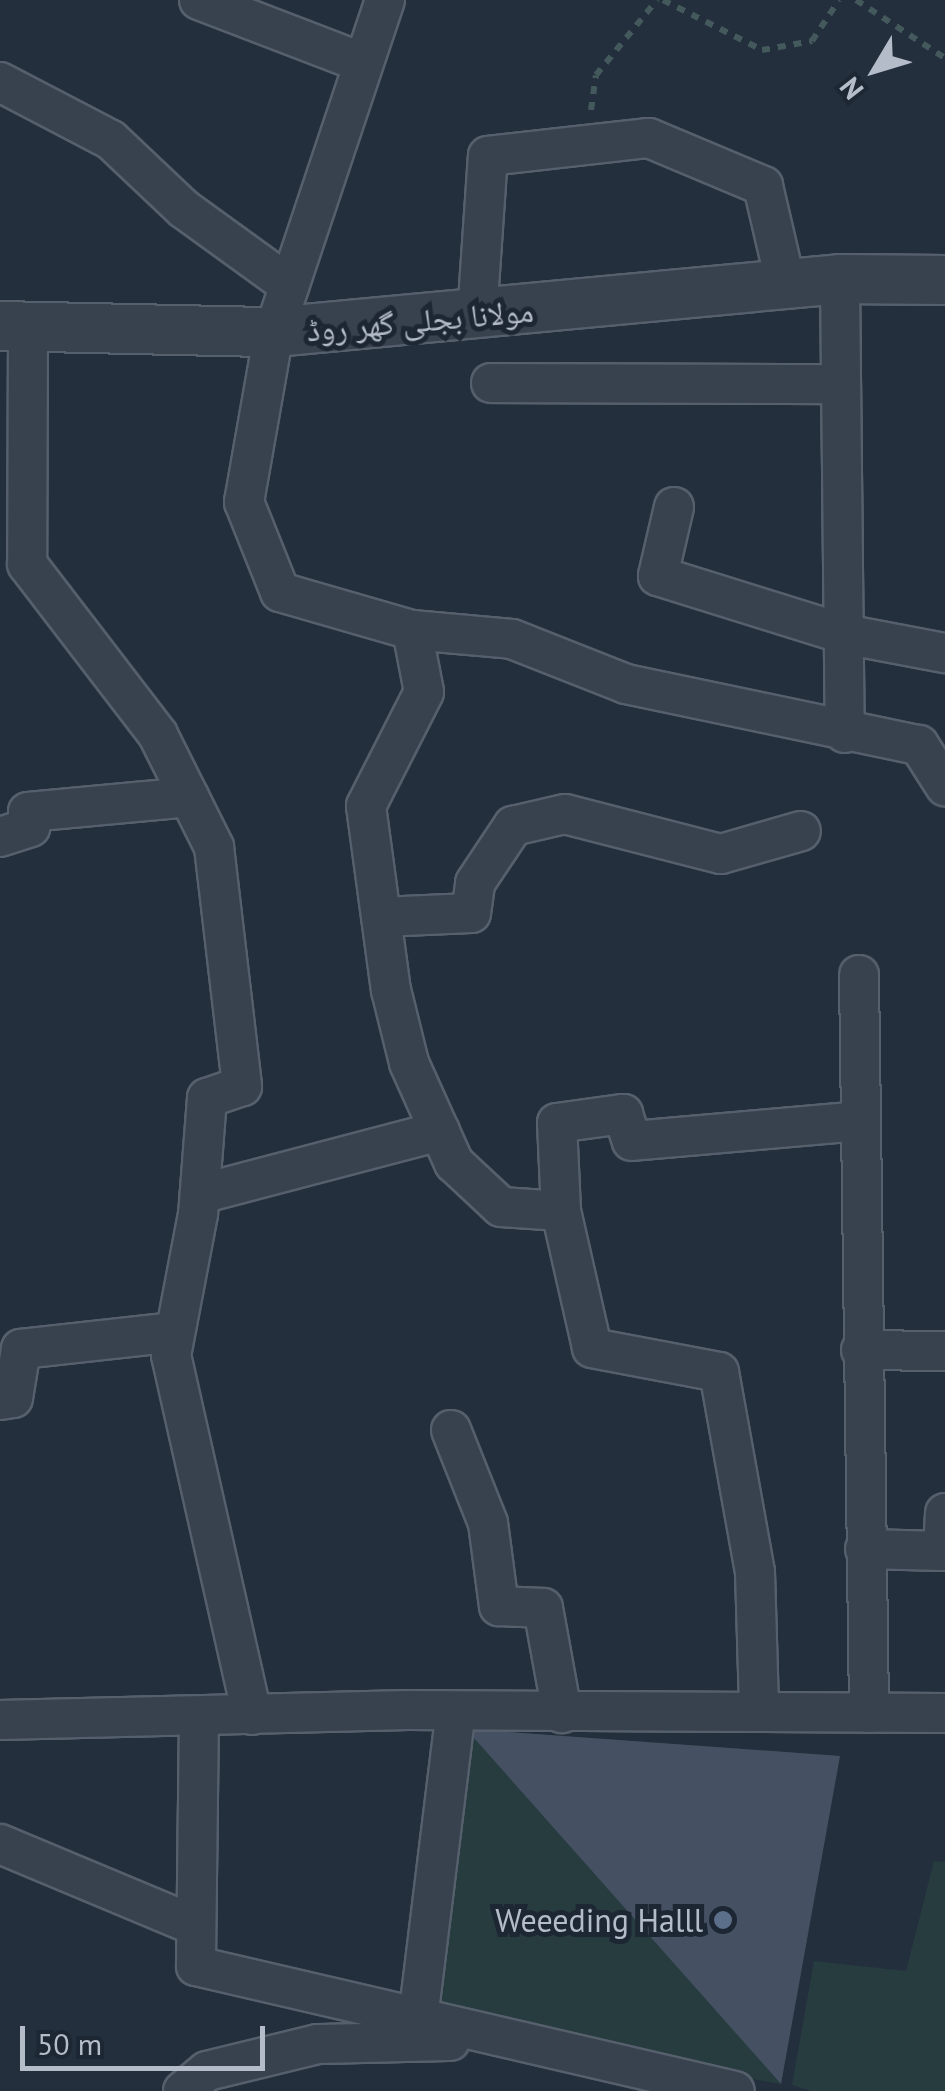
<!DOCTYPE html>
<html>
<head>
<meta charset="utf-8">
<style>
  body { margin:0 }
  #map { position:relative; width:945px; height:2091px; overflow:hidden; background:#242f3e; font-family:"PT Sans","Noto Naskh Arabic",sans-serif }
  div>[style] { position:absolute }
  .green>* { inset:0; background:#263c3f }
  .building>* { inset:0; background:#455162 }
  .path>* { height:6px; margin-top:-3px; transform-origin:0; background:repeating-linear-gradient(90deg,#44595c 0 8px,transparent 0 16px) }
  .roads { filter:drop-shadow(2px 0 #565f6c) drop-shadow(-2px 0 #565f6c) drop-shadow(0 2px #565f6c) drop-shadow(0 -2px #565f6c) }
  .minor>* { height:38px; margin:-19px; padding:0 19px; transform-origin:19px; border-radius:19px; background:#38414e }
  .tertiary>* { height:48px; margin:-24px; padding:0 24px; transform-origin:24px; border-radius:24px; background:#38414e }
  .dots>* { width:28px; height:28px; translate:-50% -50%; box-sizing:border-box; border:5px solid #1d2633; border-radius:50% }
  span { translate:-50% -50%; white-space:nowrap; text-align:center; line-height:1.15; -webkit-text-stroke:10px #1d2633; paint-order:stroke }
  .street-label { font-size:32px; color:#b4bcc9 }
  .poi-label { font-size:32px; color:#b4bcc9 }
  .right { translate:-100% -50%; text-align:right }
  .north { position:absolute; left:825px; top:20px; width:100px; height:100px; -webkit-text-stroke:8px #1d2633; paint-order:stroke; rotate:232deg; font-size:28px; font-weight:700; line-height:40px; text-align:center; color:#b4bcc9 }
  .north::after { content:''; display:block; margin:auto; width:35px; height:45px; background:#b4bcc9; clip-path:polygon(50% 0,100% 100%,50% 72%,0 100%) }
  .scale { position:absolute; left:20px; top:2026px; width:245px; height:45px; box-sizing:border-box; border:5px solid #b4bcc9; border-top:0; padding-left:12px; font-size:30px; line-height:35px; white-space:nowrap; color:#b4bcc9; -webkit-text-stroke:8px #1d2633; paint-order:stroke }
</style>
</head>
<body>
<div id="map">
  <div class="green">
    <div style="clip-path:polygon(466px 1729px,840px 1756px,781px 2084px,639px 2059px,435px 2007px)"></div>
    <div style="clip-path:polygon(934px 1861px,945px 1862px,945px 2091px,811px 2091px,792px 2085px,814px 1961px,906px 1971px)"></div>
  </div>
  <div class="building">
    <div style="clip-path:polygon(466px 1729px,840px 1756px,781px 2084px)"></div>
  </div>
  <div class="path">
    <div style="left:663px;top:0;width:111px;rotate:26.8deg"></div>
    <div style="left:762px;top:50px;width:51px;rotate:-10.2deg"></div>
    <div style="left:812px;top:41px;width:49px;rotate:-56.6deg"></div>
    <div style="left:856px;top:0;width:106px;rotate:33.1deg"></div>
    <div style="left:591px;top:110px;width:35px;rotate:-82deg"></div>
    <div style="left:596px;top:75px;width:97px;rotate:-50.9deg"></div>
  </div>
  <div class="roads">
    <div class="minor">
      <div style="left:199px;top:0;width:176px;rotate:21deg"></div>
      <div style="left:385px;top:0;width:350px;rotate:108.5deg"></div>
      <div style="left:274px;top:332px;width:173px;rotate:100deg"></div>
      <div style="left:244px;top:502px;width:97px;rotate:68.2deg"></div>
      <div style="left:280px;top:592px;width:137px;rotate:16.1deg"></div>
      <div style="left:412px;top:630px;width:63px;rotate:79deg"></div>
      <div style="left:424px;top:692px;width:128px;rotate:117deg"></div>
      <div style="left:366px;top:806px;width:186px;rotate:82.3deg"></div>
      <div style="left:391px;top:990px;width:75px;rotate:76.1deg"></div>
      <div style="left:409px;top:1063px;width:110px;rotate:65.8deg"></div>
      <div style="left:454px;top:1163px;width:64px;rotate:43.1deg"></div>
      <div style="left:501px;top:1207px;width:60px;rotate:3.8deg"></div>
      <div style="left:561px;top:1211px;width:140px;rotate:77.2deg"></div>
      <div style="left:592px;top:1348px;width:129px;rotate:10.7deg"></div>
      <div style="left:719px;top:1372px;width:203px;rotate:79.8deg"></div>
      <div style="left:755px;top:1572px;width:137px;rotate:88.3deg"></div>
      <div style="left:0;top:82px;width:125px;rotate:27.6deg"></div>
      <div style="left:111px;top:140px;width:100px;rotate:43.4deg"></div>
      <div style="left:184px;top:209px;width:130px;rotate:35.9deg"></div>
      <div style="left:840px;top:279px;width:454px;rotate:89.4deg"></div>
      <div style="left:477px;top:316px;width:160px;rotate:-86.1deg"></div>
      <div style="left:488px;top:156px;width:162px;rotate:-6.4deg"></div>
      <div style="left:649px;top:138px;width:124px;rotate:22.8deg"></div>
      <div style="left:763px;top:186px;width:102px;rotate:76.9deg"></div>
      <div style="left:28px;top:330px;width:234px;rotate:90.2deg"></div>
      <div style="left:27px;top:564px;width:215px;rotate:52.5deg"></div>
      <div style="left:158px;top:735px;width:125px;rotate:63.4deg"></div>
      <div style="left:214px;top:847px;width:241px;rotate:83.3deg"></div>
      <div style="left:242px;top:1086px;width:37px;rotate:161deg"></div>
      <div style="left:207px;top:1098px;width:116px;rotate:94.4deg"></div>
      <div style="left:198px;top:1214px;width:144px;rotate:100.8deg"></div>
      <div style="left:171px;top:1355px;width:369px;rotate:77.3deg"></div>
      <div style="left:491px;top:383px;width:350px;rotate:0.2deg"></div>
      <div style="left:674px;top:507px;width:71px;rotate:103.1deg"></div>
      <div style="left:658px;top:576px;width:195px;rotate:17.3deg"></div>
      <div style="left:844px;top:634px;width:103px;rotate:10.7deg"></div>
      <div style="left:412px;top:630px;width:100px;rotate:5.1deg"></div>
      <div style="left:512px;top:639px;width:123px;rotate:21.5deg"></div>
      <div style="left:626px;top:684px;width:299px;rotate:11.8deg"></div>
      <div style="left:919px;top:745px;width:49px;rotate:57.6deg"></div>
      <div style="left:0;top:837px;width:32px;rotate:-18deg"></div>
      <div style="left:30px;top:827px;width:15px;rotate:-98deg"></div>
      <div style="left:28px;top:812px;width:162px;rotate:-5.3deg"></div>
      <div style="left:381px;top:917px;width:90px;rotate:-2.5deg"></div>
      <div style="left:471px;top:913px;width:30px;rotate:-82deg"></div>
      <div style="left:475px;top:883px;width:69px;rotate:-56.3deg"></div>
      <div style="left:513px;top:826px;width:53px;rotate:-13deg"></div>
      <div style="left:565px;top:814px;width:161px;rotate:14.4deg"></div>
      <div style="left:721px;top:854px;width:83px;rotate:-16deg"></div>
      <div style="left:859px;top:975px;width:738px;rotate:89.22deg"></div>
      <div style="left:200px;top:1194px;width:248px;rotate:-14.7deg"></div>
      <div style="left:561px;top:1211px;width:88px;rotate:-92.6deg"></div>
      <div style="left:557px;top:1123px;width:67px;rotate:-7.8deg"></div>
      <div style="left:623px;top:1114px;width:28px;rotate:72deg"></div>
      <div style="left:632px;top:1141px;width:229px;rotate:-5deg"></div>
      <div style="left:861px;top:1350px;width:84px;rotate:0.7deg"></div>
      <div style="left:0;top:1400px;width:13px;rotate:-9deg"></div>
      <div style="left:13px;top:1398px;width:50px;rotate:-80.7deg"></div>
      <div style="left:21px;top:1349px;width:155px;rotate:-6.3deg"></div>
      <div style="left:451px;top:1430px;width:100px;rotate:68.3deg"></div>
      <div style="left:488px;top:1523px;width:84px;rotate:82.5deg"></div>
      <div style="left:499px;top:1606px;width:44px;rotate:2.6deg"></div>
      <div style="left:543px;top:1608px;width:107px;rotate:79.7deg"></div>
      <div style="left:865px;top:1549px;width:78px;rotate:1.5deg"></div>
      <div style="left:943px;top:1551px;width:38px;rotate:-87deg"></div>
      <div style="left:199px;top:1716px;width:250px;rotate:90.7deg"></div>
      <div style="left:196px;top:1966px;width:553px;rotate:13.06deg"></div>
      <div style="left:0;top:1720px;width:408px;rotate:-1.4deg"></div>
      <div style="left:408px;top:1710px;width:537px;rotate:0.32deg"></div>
      <div style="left:0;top:1844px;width:212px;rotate:22.7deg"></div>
      <div style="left:418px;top:2019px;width:310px;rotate:-83deg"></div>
      <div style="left:183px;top:2091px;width:31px;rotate:-40deg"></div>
      <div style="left:207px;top:2071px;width:114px;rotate:-13.7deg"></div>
      <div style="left:318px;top:2044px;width:132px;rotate:-1.3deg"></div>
    </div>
    <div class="tertiary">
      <div style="left:0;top:326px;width:274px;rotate:1.3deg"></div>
      <div style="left:274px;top:332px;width:568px;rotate:-5.35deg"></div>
      <div style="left:840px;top:279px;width:105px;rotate:0.5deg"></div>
    </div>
  </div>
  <div class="dots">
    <div style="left:723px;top:1920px;background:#5c6f8a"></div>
  </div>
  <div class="street-label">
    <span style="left:420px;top:320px;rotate:-5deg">مولانا بجلی گھر روڈ</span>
  </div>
  <div class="poi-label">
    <span class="right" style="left:703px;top:1920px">Weeeding Halll</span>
  </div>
  <div class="north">N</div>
  <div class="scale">50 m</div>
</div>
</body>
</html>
